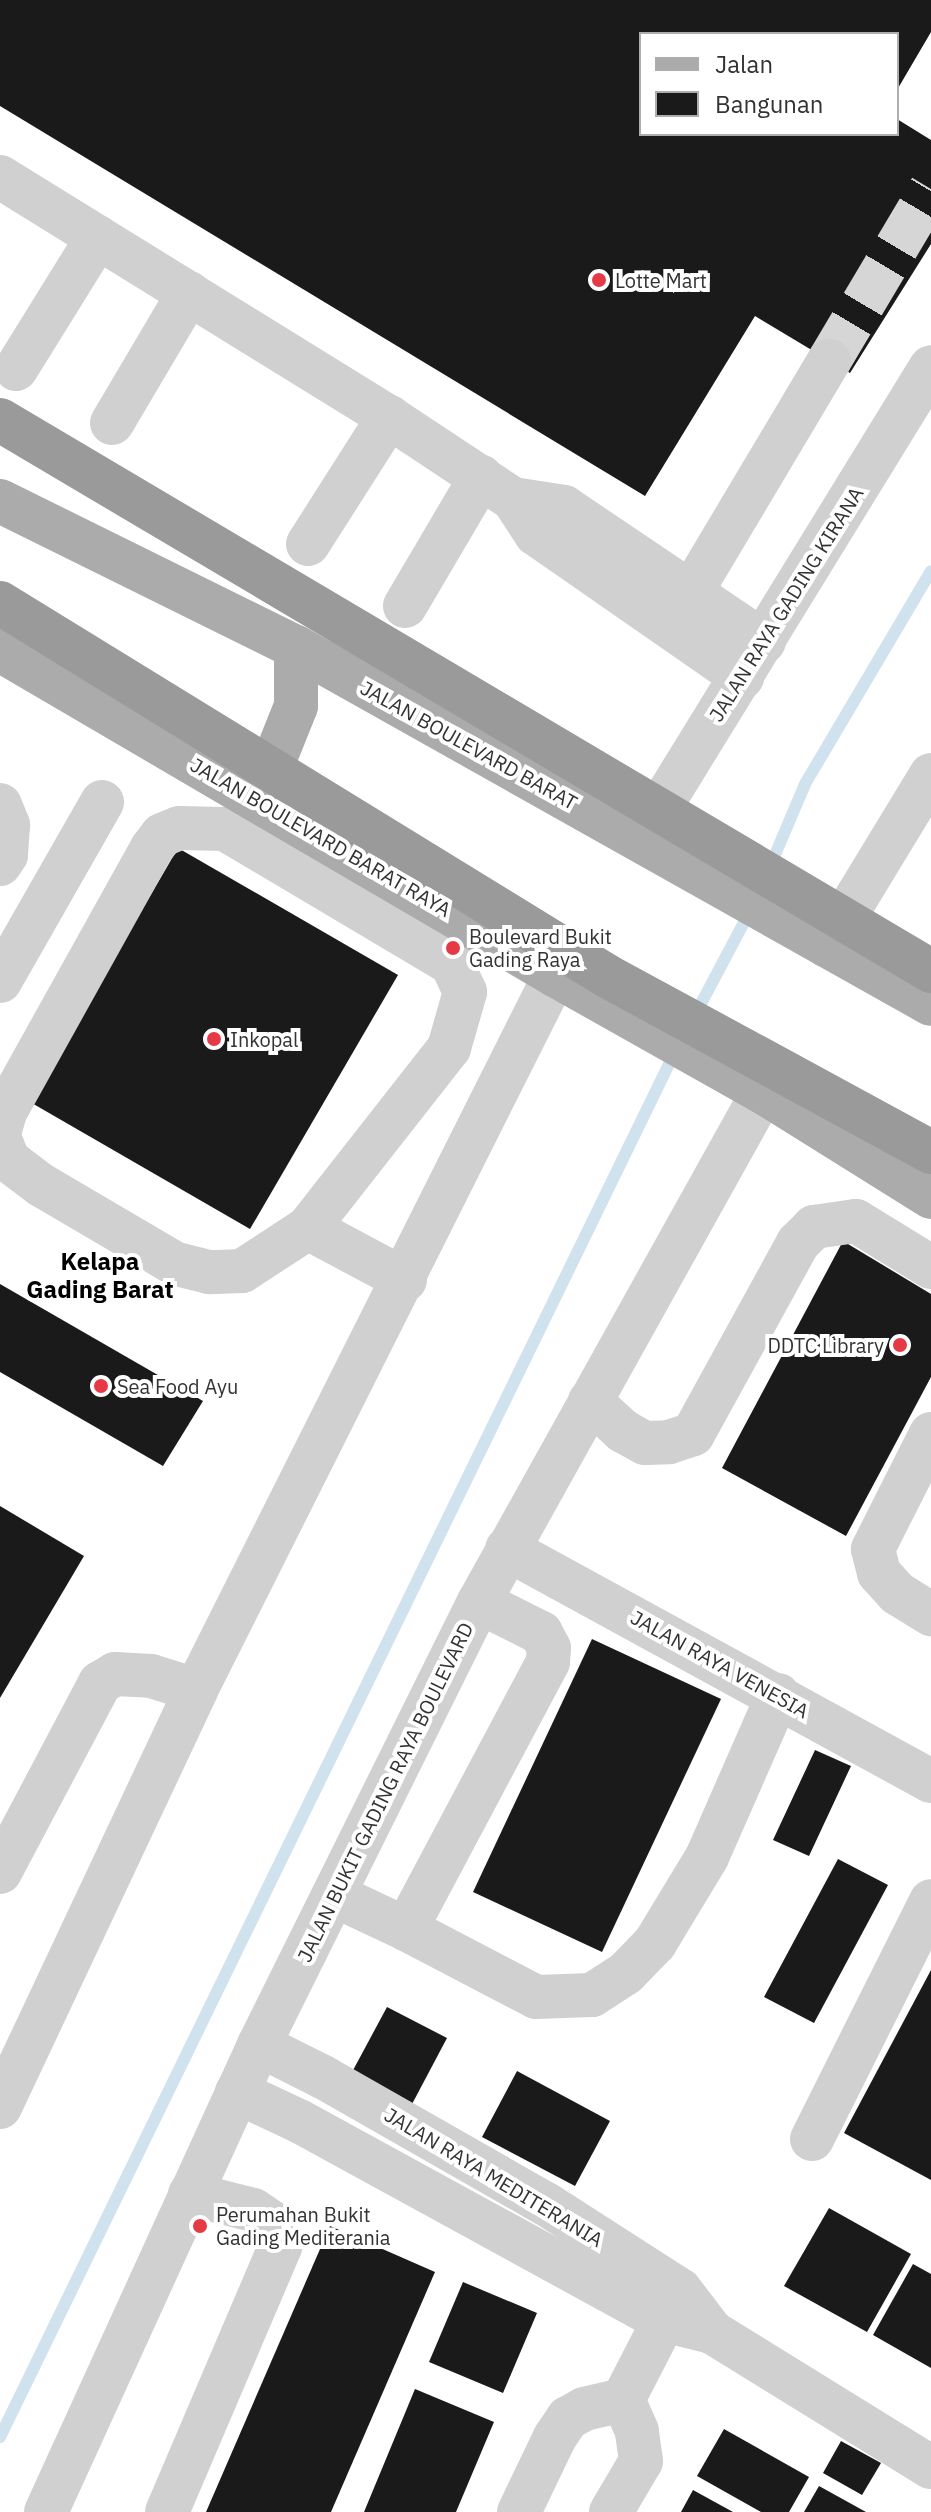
<!DOCTYPE html>
<html>
<head>
<meta charset="utf-8">
<style>
  body { margin:0 }
  #map { position:relative; width:931px; height:2512px; overflow:hidden; background:#fff; font-family:"IBM Plex Sans",sans-serif }
  div>[style] { position:absolute }
  .stream>* { height:12px; margin:-6px; padding:0 6px; transform-origin:6px; border-radius:6px; background:#cfe2ee }
  .building>* { inset:0; background:#1a1a1a }
  .minor-tunnel>* { height:44px; margin-top:-22px; transform-origin:0; background:repeating-linear-gradient(90deg,#d6d6d6 0 44px,transparent 0 66px) }
  .minor>* { height:44px; margin:-22px; padding:0 22px; transform-origin:22px; border-radius:22px; background:#d0d0d0 }
  .major>* { height:44px; margin:-22px; padding:0 22px; transform-origin:22px; border-radius:22px; background:#ababab }
  .highway-bridge>* { height:44px; margin:-22px; padding:0 22px; transform-origin:22px; border-radius:22px; background:#9a9a9a }
  .dots>* { width:22px; height:22px; translate:-50% -50%; box-sizing:border-box; border:4px solid #fff; border-radius:50% }
  span { translate:-50% -50%; white-space:nowrap; text-align:center; line-height:1.15; -webkit-text-stroke:8px #fff; paint-order:stroke }
  .poi-label { font-size:20px; color:#333 }
  .left { translate:0 -50%; text-align:left }
  .right { translate:-100% -50%; text-align:right }
  .street-label { font-size:20px; color:#333 }
  .quarter-label { font-size:24px; color:#000; font-weight:700 }
  .legend { position:absolute; left:639px; top:32px; width:260px; height:104px; box-sizing:border-box; background:#fff; border:2px solid #adadad; margin:0; padding:10px 14px; list-style:none; font-size:24px; color:#333 }
  .legend li { display:flex; align-items:center; gap:16px; height:40px }
  .legend b { width:40px; border:2px solid #adadad }
</style>
</head>
<body>
<div id="map">
  <div class="stream">
    <div style="left:769px;top:869px;width:92px;rotate:-67deg"></div>
    <div style="left:805px;top:784px;width:247px;rotate:-59.4deg"></div>
    <div style="left:695px;top:1015px;width:118px;rotate:-62.1deg"></div>
    <div style="left:0;top:2437px;width:1541px;rotate:-64.02deg"></div>
  </div>
  <div class="building">
    <div style="clip-path:polygon(0 0,931px 0,931px 32px,897px 90px,897px 34px,641px 34px,641px 134px,897px 134px,897px 119px,931px 140px,931px 244px,850px 373px,755px 316px,645px 496px,0 106px)"></div>
    <div style="clip-path:polygon(178px 848px,398px 975px,250px 1229px,30px 1102px)"></div>
    <div style="clip-path:polygon(843px 1241px,931px 1294px,931px 1377px,846px 1536px,722px 1468px)"></div>
    <div style="clip-path:polygon(0 1284px,203px 1401px,163px 1466px,0 1372px)"></div>
    <div style="clip-path:polygon(0 1506px,84px 1556px,0 1698px)"></div>
    <div style="clip-path:polygon(592px 1639px,721px 1699px,602px 1952px,473px 1892px)"></div>
    <div style="clip-path:polygon(815px 1750px,851px 1766px,809px 1856px,773px 1840px)"></div>
    <div style="clip-path:polygon(838px 1859px,888px 1885px,814px 2023px,764px 1997px)"></div>
    <div style="clip-path:polygon(931px 1970px,931px 2180px,844px 2133px)"></div>
    <div style="clip-path:polygon(387px 2007px,447px 2038px,411px 2106px,351px 2074px)"></div>
    <div style="clip-path:polygon(517px 2071px,610px 2121px,575px 2186px,482px 2137px)"></div>
    <div style="clip-path:polygon(829px 2208px,911px 2254px,867px 2332px,784px 2286px)"></div>
    <div style="clip-path:polygon(330px 2226px,435px 2272px,331px 2512px,206px 2512px)"></div>
    <div style="clip-path:polygon(913px 2264px,931px 2274px,931px 2368px,873px 2335px)"></div>
    <div style="clip-path:polygon(463px 2282px,537px 2313px,503px 2393px,429px 2362px)"></div>
    <div style="clip-path:polygon(415px 2389px,494px 2422px,456px 2512px,364px 2512px)"></div>
    <div style="clip-path:polygon(724px 2429px,809px 2477px,789px 2512px,761px 2512px,697px 2476px)"></div>
    <div style="clip-path:polygon(841px 2441px,881px 2463px,862px 2495px,823px 2473px)"></div>
    <div style="clip-path:polygon(819px 2486px,866px 2512px,804px 2512px)"></div>
    <div style="clip-path:polygon(693px 2490px,733px 2512px,681px 2512px)"></div>
  </div>
  <div class="minor-tunnel">
    <div style="left:829px;top:361px;width:200px;rotate:-59.3deg"></div>
  </div>
  <div class="minor">
    <div style="left:0;top:177px;width:457px;rotate:31.7deg"></div>
    <div style="left:389px;top:417px;width:149px;rotate:33.5deg"></div>
    <div style="left:513px;top:499px;width:42px;rotate:56.7deg"></div>
    <div style="left:536px;top:534px;width:251px;rotate:34.8deg"></div>
    <div style="left:16px;top:369px;width:155px;rotate:-58.2deg"></div>
    <div style="left:112px;top:423px;width:151px;rotate:-59.4deg"></div>
    <div style="left:513px;top:499px;width:52px;rotate:8.9deg"></div>
    <div style="left:564px;top:507px;width:241px;rotate:34deg"></div>
    <div style="left:308px;top:544px;width:151px;rotate:-57.5deg"></div>
    <div style="left:405px;top:606px;width:150px;rotate:-59.5deg"></div>
    <div style="left:671px;top:626px;width:309px;rotate:-59.2deg"></div>
    <div style="left:0;top:805px;width:22px;rotate:68deg"></div>
    <div style="left:8px;top:825px;width:30px;rotate:94deg"></div>
    <div style="left:6px;top:855px;width:11px;rotate:124deg"></div>
    <div style="left:640px;top:840px;width:555px;rotate:-58.4deg"></div>
    <div style="left:827px;top:946px;width:200px;rotate:-58.7deg"></div>
    <div style="left:0;top:981px;width:206px;rotate:-60.3deg"></div>
    <div style="left:0;top:1130px;width:19px;rotate:-74deg"></div>
    <div style="left:5px;top:1112px;width:302px;rotate:-60.9deg"></div>
    <div style="left:152px;top:848px;width:16px;rotate:-52deg"></div>
    <div style="left:162px;top:835px;width:18px;rotate:-22deg"></div>
    <div style="left:179px;top:828px;width:46px;rotate:1.2deg"></div>
    <div style="left:225px;top:829px;width:264px;rotate:30.7deg"></div>
    <div style="left:452px;top:964px;width:31px;rotate:65deg"></div>
    <div style="left:465px;top:992px;width:58px;rotate:105.9deg"></div>
    <div style="left:449px;top:1048px;width:229px;rotate:128.1deg"></div>
    <div style="left:308px;top:1228px;width:79px;rotate:146.9deg"></div>
    <div style="left:242px;top:1271px;width:33px;rotate:178deg"></div>
    <div style="left:209px;top:1272px;width:36px;rotate:-166deg"></div>
    <div style="left:174px;top:1263px;width:154px;rotate:-149.6deg"></div>
    <div style="left:41px;top:1185px;width:41px;rotate:-142.9deg"></div>
    <div style="left:8px;top:1160px;width:22px;rotate:-111deg"></div>
    <div style="left:308px;top:1228px;width:110px;rotate:28.2deg"></div>
    <div style="left:590px;top:1401px;width:45px;rotate:42.3deg"></div>
    <div style="left:623px;top:1431px;width:25px;rotate:29deg"></div>
    <div style="left:645px;top:1443px;width:24px;rotate:-2deg"></div>
    <div style="left:669px;top:1442px;width:25px;rotate:-18deg"></div>
    <div style="left:693px;top:1434px;width:218px;rotate:-61.2deg"></div>
    <div style="left:798px;top:1243px;width:23px;rotate:-45deg"></div>
    <div style="left:814px;top:1227px;width:42px;rotate:-8.1deg"></div>
    <div style="left:856px;top:1221px;width:88px;rotate:31.5deg"></div>
    <div style="left:931px;top:1434px;width:129px;rotate:116.8deg"></div>
    <div style="left:873px;top:1549px;width:25px;rotate:76deg"></div>
    <div style="left:879px;top:1573px;width:27px;rotate:48deg"></div>
    <div style="left:897px;top:1593px;width:40px;rotate:32deg"></div>
    <div style="left:507px;top:1549px;width:483px;rotate:28.7deg"></div>
    <div style="left:0;top:1872px;width:214px;rotate:-62.1deg"></div>
    <div style="left:100px;top:1683px;width:17px;rotate:-31deg"></div>
    <div style="left:115px;top:1674px;width:36px;rotate:3deg"></div>
    <div style="left:151px;top:1676px;width:47px;rotate:17.3deg"></div>
    <div style="left:334px;top:1895px;width:80px;rotate:25.3deg"></div>
    <div style="left:406px;top:1929px;width:302px;rotate:-62deg"></div>
    <div style="left:548px;top:1662px;width:14px;rotate:-86deg"></div>
    <div style="left:549px;top:1648px;width:17px;rotate:-118deg"></div>
    <div style="left:541px;top:1633px;width:69px;rotate:-153.4deg"></div>
    <div style="left:406px;top:1929px;width:147px;rotate:27.6deg"></div>
    <div style="left:536px;top:1997px;width:56px;rotate:-2deg"></div>
    <div style="left:592px;top:1995px;width:40px;rotate:-32.9deg"></div>
    <div style="left:626px;top:1973px;width:42px;rotate:-46deg"></div>
    <div style="left:655px;top:1943px;width:100px;rotate:-58.8deg"></div>
    <div style="left:707px;top:1857px;width:177px;rotate:-66.3deg"></div>
    <div style="left:259px;top:2045px;width:72px;rotate:26.6deg"></div>
    <div style="left:323px;top:2077px;width:257px;rotate:29.7deg"></div>
    <div style="left:546px;top:2204px;width:159px;rotate:32.7deg"></div>
    <div style="left:680px;top:2290px;width:53px;rotate:52.7deg"></div>
    <div style="left:237px;top:2092px;width:68px;rotate:25.1deg"></div>
    <div style="left:299px;top:2121px;width:415px;rotate:28.7deg"></div>
    <div style="left:663px;top:2320px;width:50px;rotate:13.8deg"></div>
    <div style="left:712px;top:2332px;width:257px;rotate:31.7deg"></div>
    <div style="left:0;top:2107px;width:461px;rotate:-64.8deg"></div>
    <div style="left:196px;top:1690px;width:800px;rotate:-63.34deg"></div>
    <div style="left:812px;top:2139px;width:266px;rotate:-63.4deg"></div>
    <div style="left:623px;top:2400px;width:118px;rotate:-62.8deg"></div>
    <div style="left:46px;top:2512px;width:513px;rotate:-65.48deg"></div>
    <div style="left:259px;top:2045px;width:495px;rotate:-63.6deg"></div>
    <div style="left:479px;top:1602px;width:584px;rotate:-60.89deg"></div>
    <div style="left:167px;top:2512px;width:288px;rotate:-66.9deg"></div>
    <div style="left:280px;top:2247px;width:21px;rotate:-98deg"></div>
    <div style="left:277px;top:2226px;width:29px;rotate:-146deg"></div>
    <div style="left:253px;top:2210px;width:65px;rotate:-165.7deg"></div>
    <div style="left:519px;top:2512px;width:83px;rotate:-64.4deg"></div>
    <div style="left:555px;top:2437px;width:23px;rotate:-56deg"></div>
    <div style="left:568px;top:2418px;width:18px;rotate:-29deg"></div>
    <div style="left:584px;top:2409px;width:40px;rotate:-13deg"></div>
    <div style="left:611px;top:2512px;width:59px;rotate:-59.5deg"></div>
    <div style="left:641px;top:2461px;width:30px;rotate:-98deg"></div>
    <div style="left:637px;top:2431px;width:34px;rotate:-114deg"></div>
  </div>
  <div class="major">
    <div style="left:0;top:501px;width:330px;rotate:26.3deg"></div>
    <div style="left:296px;top:647px;width:728px;rotate:29.34deg"></div>
    <div style="left:0;top:650px;width:643px;rotate:30.35deg"></div>
    <div style="left:555px;top:975px;width:239px;rotate:29.4deg"></div>
    <div style="left:763px;top:1092px;width:198px;rotate:32deg"></div>
    <div style="left:244px;top:792px;width:43px;rotate:-45.9deg"></div>
    <div style="left:274px;top:761px;width:59px;rotate:-68.2deg"></div>
    <div style="left:296px;top:706px;width:59px;rotate:-90deg"></div>
  </div>
  <div class="highway-bridge">
    <div style="left:0;top:420px;width:1082px;rotate:30.62deg"></div>
    <div style="left:0;top:603px;width:712px;rotate:31.57deg"></div>
    <div style="left:607px;top:976px;width:369px;rotate:28.5deg"></div>
  </div>
  <div class="dots">
    <div style="left:599px;top:280px;background:#e63946"></div>
    <div style="left:453px;top:948px;background:#e63946"></div>
    <div style="left:214px;top:1039px;background:#e63946"></div>
    <div style="left:900px;top:1345px;background:#e63946"></div>
    <div style="left:101px;top:1386px;background:#e63946"></div>
    <div style="left:200px;top:2226px;background:#e63946"></div>
  </div>
  <div class="poi-label">
    <span class="left" style="left:615px;top:280px">Lotte Mart</span>
    <span class="left" style="left:469px;top:948px">Boulevard Bukit<br>Gading Raya</span>
    <span class="left" style="left:230px;top:1039px">Inkopal</span>
    <span class="right" style="left:884px;top:1345px">DDTC Library</span>
    <span class="left" style="left:117px;top:1386px">Sea Food Ayu</span>
    <span class="left" style="left:216px;top:2226px">Perumahan Bukit<br>Gading Mediterania</span>
  </div>
  <div class="street-label">
    <span style="left:786px;top:604px;rotate:-58deg">JALAN RAYA GADING KIRANA</span>
    <span style="left:469px;top:745px;rotate:29deg">JALAN BOULEVARD BARAT</span>
    <span style="left:321px;top:837px;rotate:30deg">JALAN BOULEVARD BARAT RAYA</span>
    <span style="left:720px;top:1664px;rotate:29deg">JALAN RAYA VENESIA</span>
    <span style="left:385px;top:1792px;rotate:-64deg">JALAN BUKIT GADING RAYA BOULEVARD</span>
    <span style="left:494px;top:2177px;rotate:31deg">JALAN RAYA MEDITERANIA</span>
  </div>
  <div class="quarter-label">
    <span style="left:100px;top:1276px">Kelapa<br>Gading Barat</span>
  </div>
  <ul class="legend">
  <li><b style="height:10px;background:#ababab"></b>Jalan</li>
  <li><b style="height:22px;background:#1a1a1a"></b>Bangunan</li>
  </ul>
</div>
</body>
</html>
